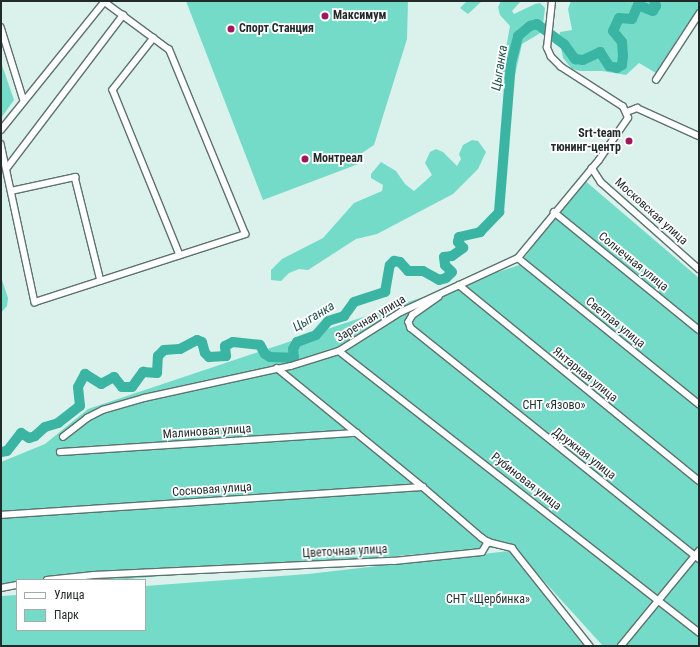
<!DOCTYPE html>
<html>
<head>
<meta charset="utf-8">
<style>
  body { margin:0 }
  #map { position:relative; width:700px; height:647px; overflow:hidden; background:#daf1ec; font-family:"Roboto Condensed",sans-serif }
  div>[style] { position:absolute }
  .green>* { inset:0; background:#75dbc9 }
  .river>* { height:10px; margin:-5px; padding:0 5px; transform-origin:5px; border-radius:5px; background:#3bb5a3 }
  .roads { filter:drop-shadow(1px 0 #5d726d) drop-shadow(-1px 0 #5d726d) drop-shadow(0 1px #5d726d) drop-shadow(0 -1px #5d726d) }
  .minor>* { height:5.5px; margin:-2.75px; padding:0 2.75px; transform-origin:2.75px; border-radius:2.75px; background:#fff }
  .dots>* { width:11px; height:11px; translate:-50% -50%; box-sizing:border-box; border:2px solid #fff; border-radius:50% }
  span { translate:-50% -50%; white-space:nowrap; text-align:center; line-height:1.15; -webkit-text-stroke:3.5px #fff; paint-order:stroke }
  .poi-label { font-size:12px; color:#232b2a; font-weight:700 }
  .left { translate:0 -50%; text-align:left }
  .right { translate:-100% -50%; text-align:right }
  .street-label { font-size:12px; color:#232b2a }
  .park-label { font-size:12px; color:#1b302c }
  .water-label { font-size:13px; color:#20534a; font-style:italic }
  .frame { position:absolute; inset:0; border:2px solid #232b2a; pointer-events:none }
  .legend { position:absolute; left:16px; top:579px; width:130px; height:52px; box-sizing:border-box; background:#fff; border:1px solid #a7aaaa; margin:0; padding:5px 7px; list-style:none; font-size:12px; color:#232b2a }
  .legend li { display:flex; align-items:center; gap:8px; height:20px }
  .legend b { width:20px; border:1px solid #a7aaaa }
</style>
</head>
<body>
<div id="map">
  <div class="green">
    <div style="clip-path:polygon(186px 1px,408px 1px,407px 39px,374px 145px,362px 153px,361px 163px,263px 200px)"></div>
    <div style="clip-path:polygon(467px 1px,482px 1px,468px 14px,460px 8px)"></div>
    <div style="clip-path:polygon(501px 1px,521px 1px,512px 11px,514px 14px,535px 4px,540px 3px,545px 8px,542px 32px,522px 44px,515px 75px,504px 80px,501px 76px,510px 26px,500px 15px,498px 7px)"></div>
    <div style="clip-path:polygon(571px 1px,699px 1px,699px 17px,693px 19px,682px 32px,656px 73px,639px 63px,626px 75px,602px 71px,580px 71px,572px 69px,563px 58px,559px 37px,560px 32px,572px 30px,568px 9px)"></div>
    <div style="clip-path:polygon(1px 62px,14px 100px,1px 118px)"></div>
    <div style="clip-path:polygon(472px 140px,478px 141px,486px 152px,478px 169px,453px 194px,377px 234px,356px 239px,308px 270px,299px 269px,289px 273px,281px 281px,271px 280px,271px 270px,282px 259px,323px 238px,354px 203px,382px 191px,383px 185px,371px 178px,371px 174px,381px 162px,396px 171px,405px 184px,414px 191px,432px 175px,425px 163px,430px 152px,436px 149px,443px 152px,457px 166px,461px 159px,459px 154px,463px 145px)"></div>
    <div style="clip-path:polygon(583px 179px,699px 278px,699px 646px,603px 646px,512px 546px,116px 580px,17px 580px,17px 589px,1px 590px,1px 462px,45px 444px,88px 409px,519px 265px)"></div>
    <div style="clip-path:polygon(1px 277px,8px 298px,7px 306px,1px 313px)"></div>
    <div style="clip-path:polygon(509px 551px,584px 646px,1px 646px,1px 596px,17px 595px,17px 630px,145px 630px,145px 586px,308px 574px)"></div>
  </div>
  <div class="river">
    <div style="left:1px;top:452px;width:6px;rotate:-9deg"></div>
    <div style="left:7px;top:451px;width:23px;rotate:-52deg"></div>
    <div style="left:21px;top:433px;width:9px;rotate:32deg"></div>
    <div style="left:29px;top:438px;width:6px;rotate:-18deg"></div>
    <div style="left:35px;top:436px;width:13px;rotate:-42deg"></div>
    <div style="left:45px;top:427px;width:14px;rotate:-17deg"></div>
    <div style="left:58px;top:423px;width:28px;rotate:-38deg"></div>
    <div style="left:80px;top:406px;width:19px;rotate:-96deg"></div>
    <div style="left:78px;top:387px;width:15px;rotate:-62deg"></div>
    <div style="left:85px;top:374px;width:19px;rotate:32deg"></div>
    <div style="left:101px;top:384px;width:15px;rotate:-28deg"></div>
    <div style="left:114px;top:377px;width:13px;rotate:51deg"></div>
    <div style="left:122px;top:387px;width:10px"></div>
    <div style="left:132px;top:387px;width:19px;rotate:-54deg"></div>
    <div style="left:143px;top:372px;width:14px;rotate:4deg"></div>
    <div style="left:157px;top:373px;width:17px;rotate:-87deg"></div>
    <div style="left:158px;top:356px;width:8px;rotate:-45deg"></div>
    <div style="left:164px;top:350px;width:16px;rotate:-4deg"></div>
    <div style="left:180px;top:349px;width:19px;rotate:-28deg"></div>
    <div style="left:197px;top:340px;width:5px;rotate:22deg"></div>
    <div style="left:202px;top:342px;width:11px;rotate:75deg"></div>
    <div style="left:205px;top:353px;width:6px;rotate:45deg"></div>
    <div style="left:209px;top:357px;width:17px;rotate:-3deg"></div>
    <div style="left:226px;top:356px;width:10px;rotate:-96deg"></div>
    <div style="left:225px;top:346px;width:9px;rotate:-27deg"></div>
    <div style="left:233px;top:342px;width:27px;rotate:6deg"></div>
    <div style="left:260px;top:345px;width:10px;rotate:61deg"></div>
    <div style="left:265px;top:354px;width:6px;rotate:31deg"></div>
    <div style="left:270px;top:357px;width:24px;rotate:2deg"></div>
    <div style="left:294px;top:358px;width:9px;rotate:-96deg"></div>
    <div style="left:293px;top:349px;width:8px;rotate:-60deg"></div>
    <div style="left:297px;top:342px;width:20px;rotate:-20deg"></div>
    <div style="left:316px;top:335px;width:18px;rotate:-49deg"></div>
    <div style="left:328px;top:321px;width:17px;rotate:-17deg"></div>
    <div style="left:344px;top:316px;width:17px;rotate:-54deg"></div>
    <div style="left:354px;top:302px;width:33px;rotate:-18deg"></div>
    <div style="left:385px;top:292px;width:27px;rotate:-80deg"></div>
    <div style="left:390px;top:265px;width:6px;rotate:-45deg"></div>
    <div style="left:394px;top:261px;width:6px;rotate:9deg"></div>
    <div style="left:400px;top:262px;width:12px;rotate:48deg"></div>
    <div style="left:408px;top:271px;width:15px"></div>
    <div style="left:423px;top:271px;width:18px;rotate:29deg"></div>
    <div style="left:439px;top:280px;width:7px;rotate:-16deg"></div>
    <div style="left:446px;top:278px;width:8px;rotate:-45deg"></div>
    <div style="left:452px;top:272px;width:10px;rotate:-135deg"></div>
    <div style="left:445px;top:265px;width:8px;rotate:-97deg"></div>
    <div style="left:444px;top:257px;width:8px;rotate:-7deg"></div>
    <div style="left:452px;top:256px;width:14px;rotate:-36deg"></div>
    <div style="left:463px;top:248px;width:8px;rotate:-130deg"></div>
    <div style="left:458px;top:242px;width:5px;rotate:-79deg"></div>
    <div style="left:459px;top:237px;width:22px;rotate:-13deg"></div>
    <div style="left:480px;top:232px;width:28px;rotate:-46deg"></div>
    <div style="left:499px;top:212px;width:149px;rotate:-85.4deg"></div>
    <div style="left:511px;top:63px;width:28px;rotate:-75deg"></div>
    <div style="left:518px;top:36px;width:16px;rotate:-40deg"></div>
    <div style="left:530px;top:26px;width:7px;rotate:-16deg"></div>
    <div style="left:537px;top:24px;width:34px;rotate:37deg"></div>
    <div style="left:564px;top:44px;width:19px;rotate:54deg"></div>
    <div style="left:575px;top:59px;width:8px;rotate:7deg"></div>
    <div style="left:583px;top:60px;width:19px;rotate:-25deg"></div>
    <div style="left:600px;top:52px;width:17px;rotate:57deg"></div>
    <div style="left:609px;top:66px;width:8px;rotate:14deg"></div>
    <div style="left:617px;top:68px;width:6px;rotate:-31deg"></div>
    <div style="left:622px;top:65px;width:9px;rotate:-84deg"></div>
    <div style="left:623px;top:56px;width:14px;rotate:-94deg"></div>
    <div style="left:622px;top:42px;width:14px;rotate:-129deg"></div>
    <div style="left:613px;top:31px;width:14px;rotate:-65deg"></div>
    <div style="left:619px;top:18px;width:13px;rotate:4deg"></div>
    <div style="left:632px;top:19px;width:15px;rotate:-67deg"></div>
    <div style="left:638px;top:5px;width:16px;rotate:22deg"></div>
    <div style="left:653px;top:11px;width:6px;rotate:-59deg"></div>
    <div style="left:656px;top:6px;width:5px;rotate:-112deg"></div>
  </div>
  <div class="roads">
    <div class="minor">
      <div style="left:1px;top:27px;width:77px;rotate:72.7deg"></div>
      <div style="left:154px;top:38px;width:66px;rotate:128.3deg"></div>
      <div style="left:113px;top:90px;width:178px;rotate:67.9deg"></div>
      <div style="left:656px;top:80px;width:79px;rotate:-56.9deg"></div>
      <div style="left:627px;top:112px;width:11px;rotate:-22deg"></div>
      <div style="left:637px;top:108px;width:68px;rotate:24.3deg"></div>
      <div style="left:1px;top:130px;width:166px;rotate:-51.1deg"></div>
      <div style="left:1px;top:144px;width:162px;rotate:77.9deg"></div>
      <div style="left:35px;top:302px;width:221px;rotate:-17.9deg"></div>
      <div style="left:245px;top:234px;width:199px;rotate:-112.4deg"></div>
      <div style="left:169px;top:50px;width:81px;rotate:-143.6deg"></div>
      <div style="left:7px;top:168px;width:192px;rotate:-52.8deg"></div>
      <div style="left:592px;top:168px;width:17px;rotate:57deg"></div>
      <div style="left:601px;top:182px;width:131px;rotate:41.6deg"></div>
      <div style="left:11px;top:191px;width:66px;rotate:-12.3deg"></div>
      <div style="left:75px;top:177px;width:107px;rotate:76deg"></div>
      <div style="left:554px;top:212px;width:187px;rotate:39.1deg"></div>
      <div style="left:518px;top:258px;width:233px;rotate:38.9deg"></div>
      <div style="left:459px;top:285px;width:310px;rotate:39.2deg"></div>
      <div style="left:439px;top:297px;width:32px;rotate:145deg"></div>
      <div style="left:413px;top:315px;width:8px;rotate:120deg"></div>
      <div style="left:409px;top:322px;width:6px;rotate:72deg"></div>
      <div style="left:411px;top:328px;width:369px;rotate:38.7deg"></div>
      <div style="left:339px;top:351px;width:457px;rotate:38deg"></div>
      <div style="left:277px;top:368px;width:188px;rotate:39.2deg"></div>
      <div style="left:423px;top:487px;width:77px;rotate:40.8deg"></div>
      <div style="left:481px;top:537px;width:9px;rotate:36deg"></div>
      <div style="left:488px;top:542px;width:25px;rotate:14deg"></div>
      <div style="left:512px;top:548px;width:125px;rotate:51.5deg"></div>
      <div style="left:63px;top:437px;width:31px;rotate:-38deg"></div>
      <div style="left:87px;top:418px;width:18px;rotate:-27deg"></div>
      <div style="left:103px;top:410px;width:43px;rotate:-16.3deg"></div>
      <div style="left:144px;top:398px;width:150px;rotate:-12.3deg"></div>
      <div style="left:291px;top:366px;width:50px;rotate:-17.4deg"></div>
      <div style="left:339px;top:351px;width:73px;rotate:-32.2deg"></div>
      <div style="left:401px;top:312px;width:129px;rotate:-24.8deg"></div>
      <div style="left:518px;top:258px;width:127px;rotate:-50.4deg"></div>
      <div style="left:599px;top:160px;width:51px;rotate:-55.4deg"></div>
      <div style="left:628px;top:118px;width:12px;rotate:-114deg"></div>
      <div style="left:623px;top:107px;width:74px;rotate:-147.2deg"></div>
      <div style="left:561px;top:67px;width:14px;rotate:-135deg"></div>
      <div style="left:551px;top:57px;width:10px;rotate:-114deg"></div>
      <div style="left:547px;top:48px;width:47px;rotate:-83.9deg"></div>
      <div style="left:60px;top:452px;width:297px;rotate:-3.7deg"></div>
      <div style="left:1px;top:515px;width:423px;rotate:-3.8deg"></div>
      <div style="left:47px;top:580px;width:47px;rotate:-6.1deg"></div>
      <div style="left:94px;top:575px;width:300px;rotate:-2.7deg"></div>
      <div style="left:394px;top:561px;width:88px;rotate:-5.8deg"></div>
      <div style="left:482px;top:552px;width:12px;rotate:-59deg"></div>
      <div style="left:1px;top:588px;width:16px;rotate:-11deg"></div>
      <div style="left:621px;top:646px;width:123px;rotate:-50.6deg"></div>
    </div>
  </div>
  <div class="dots">
    <div style="left:325px;top:16px;background:#a3165d"></div>
    <div style="left:231px;top:29px;background:#a3165d"></div>
    <div style="left:629px;top:141px;background:#a3165d"></div>
    <div style="left:305px;top:159px;background:#a3165d"></div>
  </div>
  <div class="poi-label">
    <span class="left" style="left:333px;top:16px">Максимум</span>
    <span class="left" style="left:239px;top:29px">Спорт Станция</span>
    <span class="right" style="left:621px;top:141px">Srt-team<br>тюнинг-центр</span>
    <span class="left" style="left:313px;top:159px">Монтреал</span>
  </div>
  <div class="street-label">
    <span style="left:651px;top:212px;rotate:42deg">Московская улица</span>
    <span style="left:633px;top:262px;rotate:39deg">Солнечная улица</span>
    <span style="left:371px;top:319px;rotate:-31deg">Заречная улица</span>
    <span style="left:615px;top:323px;rotate:39deg">Светлая улица</span>
    <span style="left:585px;top:375px;rotate:39deg">Янтарная улица</span>
    <span style="left:207px;top:432px;rotate:-4deg">Малиновая улица</span>
    <span style="left:584px;top:454px;rotate:38deg">Дружная улица</span>
    <span style="left:526px;top:482px;rotate:38deg">Рубиновая улица</span>
    <span style="left:212px;top:490px;rotate:-4deg">Сосновая улица</span>
    <span style="left:345px;top:552px;rotate:-3deg">Цветочная улица</span>
  </div>
  <div class="park-label">
    <span style="left:554px;top:406px">СНТ «Язово»</span>
    <span style="left:488px;top:600px">СНТ «Щербинка»</span>
  </div>
  <div class="water-label">
    <span style="left:500px;top:68px;rotate:-81deg">Цыганка</span>
    <span style="left:314px;top:317px;rotate:-31deg">Цыганка</span>
  </div>
  <div class="frame"></div>
  <ul class="legend">
  <li><b style="height:5px;background:#fff"></b>Улица</li>
  <li><b style="height:11px;background:#75dbc9"></b>Парк</li>
  </ul>
</div>
</body>
</html>
